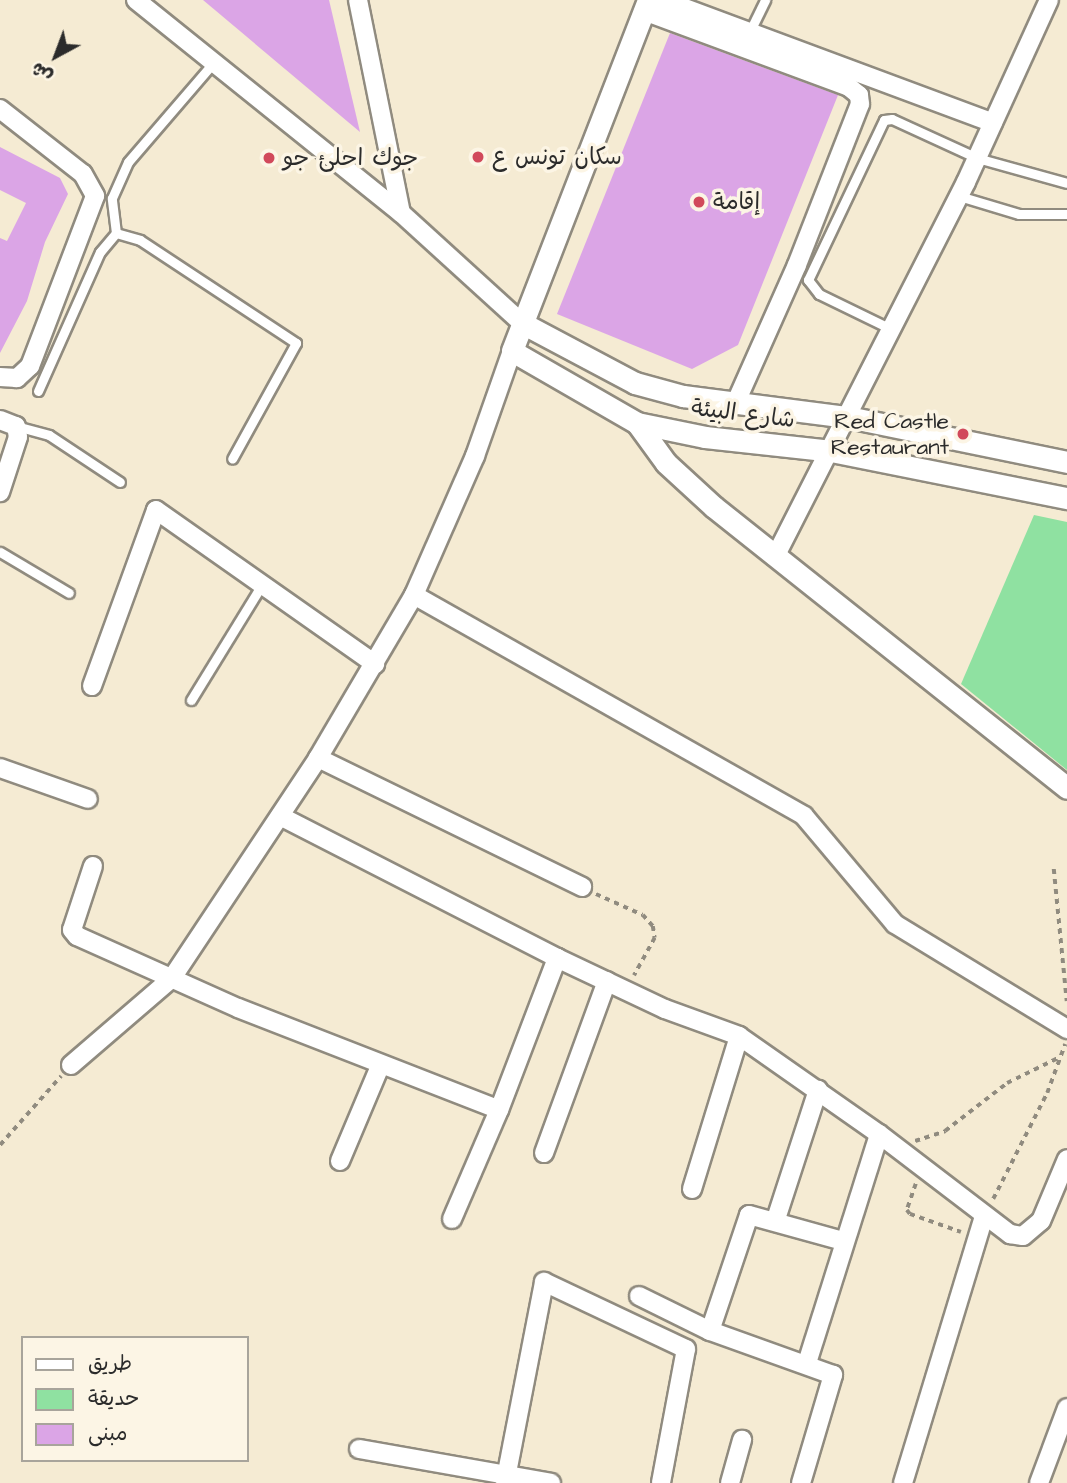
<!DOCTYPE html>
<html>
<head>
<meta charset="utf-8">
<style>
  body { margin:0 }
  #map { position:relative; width:1067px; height:1483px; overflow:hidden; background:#f5ebd3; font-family:"Architects Daughter","Playpen Sans Arabic",sans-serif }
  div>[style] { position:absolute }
  .green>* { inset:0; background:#8fe1a1 }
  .building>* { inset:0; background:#dba5e6 }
  .path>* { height:3.5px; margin-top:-1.75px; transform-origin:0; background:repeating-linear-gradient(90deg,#908b7f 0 5px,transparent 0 10px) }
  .roads { filter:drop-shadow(2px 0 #908b7f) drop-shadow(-2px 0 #908b7f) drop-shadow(0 2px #908b7f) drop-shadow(0 -2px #908b7f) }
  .service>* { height:9px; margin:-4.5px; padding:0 4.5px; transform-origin:4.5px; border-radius:4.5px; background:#fff }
  .minor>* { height:18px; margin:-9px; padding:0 9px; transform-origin:9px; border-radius:9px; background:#fff }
  .tertiary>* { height:21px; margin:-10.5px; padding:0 10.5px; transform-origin:10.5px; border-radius:10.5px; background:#fff }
  .dots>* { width:19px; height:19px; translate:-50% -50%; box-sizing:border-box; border:4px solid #fcf5e5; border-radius:50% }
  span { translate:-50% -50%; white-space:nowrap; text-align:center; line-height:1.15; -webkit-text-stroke:7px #fcf5e5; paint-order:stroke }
  .poi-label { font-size:23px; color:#2b2b2b }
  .left { translate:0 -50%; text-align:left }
  .right { translate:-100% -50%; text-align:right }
  .street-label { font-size:23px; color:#2b2b2b }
  .legend { position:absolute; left:21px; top:1336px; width:228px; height:126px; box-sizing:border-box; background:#fcf5e5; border:2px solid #a8a49b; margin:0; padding:9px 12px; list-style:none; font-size:21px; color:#2b2b2b }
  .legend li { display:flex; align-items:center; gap:14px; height:35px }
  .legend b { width:35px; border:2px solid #a8a49b }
  .north { position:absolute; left:21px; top:21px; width:70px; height:70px; -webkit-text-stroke:5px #fcf5e5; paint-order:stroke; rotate:221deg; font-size:19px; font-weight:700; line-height:28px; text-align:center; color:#2b2b2b }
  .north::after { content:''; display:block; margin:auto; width:24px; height:32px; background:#2b2b2b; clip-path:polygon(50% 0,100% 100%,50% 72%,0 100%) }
</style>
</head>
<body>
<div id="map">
  <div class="green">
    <div style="clip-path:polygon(1034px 515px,1067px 522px,1067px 770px,961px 684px)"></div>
  </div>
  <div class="building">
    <div style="clip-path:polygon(203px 0,329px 0,360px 132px)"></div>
    <div style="clip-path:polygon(670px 33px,838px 95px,738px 345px,692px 369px,557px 314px)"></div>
    <div style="clip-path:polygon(0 147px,60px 178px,68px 194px,45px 242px,27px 301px,0 353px,0 238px,7px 241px,26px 203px,0 190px)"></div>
  </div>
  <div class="path">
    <div style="left:1054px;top:869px;width:133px;rotate:84.4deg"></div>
    <div style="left:596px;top:894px;width:51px;rotate:24.1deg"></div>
    <div style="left:643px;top:915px;width:15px;rotate:48deg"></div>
    <div style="left:653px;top:926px;width:12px;rotate:81deg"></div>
    <div style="left:655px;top:938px;width:43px;rotate:118.9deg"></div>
    <div style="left:915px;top:1141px;width:32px;rotate:-18deg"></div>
    <div style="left:945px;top:1131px;width:78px;rotate:-37.7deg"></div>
    <div style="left:1007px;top:1083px;width:57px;rotate:-26.1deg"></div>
    <div style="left:0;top:1145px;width:92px;rotate:-48.5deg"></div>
    <div style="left:916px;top:1184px;width:28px;rotate:109deg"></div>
    <div style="left:907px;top:1210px;width:5px;rotate:53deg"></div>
    <div style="left:910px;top:1214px;width:54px;rotate:19.4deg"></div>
    <div style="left:993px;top:1199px;width:119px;rotate:-63deg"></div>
    <div style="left:1047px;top:1093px;width:52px;rotate:-69.8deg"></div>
  </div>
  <div class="roads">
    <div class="service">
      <div style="left:749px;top:33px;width:37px;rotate:-64deg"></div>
      <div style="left:959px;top:196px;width:63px;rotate:16.7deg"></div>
      <div style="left:1019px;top:214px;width:48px"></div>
      <div style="left:116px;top:233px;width:35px;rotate:-97deg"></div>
      <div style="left:112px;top:198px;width:39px;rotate:-66deg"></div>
      <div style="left:128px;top:162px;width:132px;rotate:-49.3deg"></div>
      <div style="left:891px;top:329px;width:80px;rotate:-154.1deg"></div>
      <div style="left:819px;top:294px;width:18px;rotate:-128deg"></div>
      <div style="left:808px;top:280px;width:177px;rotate:-64.6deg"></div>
      <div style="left:884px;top:120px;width:8px;rotate:-7deg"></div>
      <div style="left:892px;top:119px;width:94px;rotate:24.6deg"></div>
      <div style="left:977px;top:158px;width:93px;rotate:15.5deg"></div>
      <div style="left:38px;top:391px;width:152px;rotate:-66deg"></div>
      <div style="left:100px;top:252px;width:25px;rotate:-50deg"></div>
      <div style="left:116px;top:233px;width:25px;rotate:16deg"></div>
      <div style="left:140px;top:240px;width:187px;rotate:33.4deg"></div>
      <div style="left:296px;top:343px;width:132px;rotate:118.9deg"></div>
      <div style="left:16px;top:426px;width:34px;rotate:15deg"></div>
      <div style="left:49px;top:435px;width:85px;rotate:33.5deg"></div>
      <div style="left:0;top:552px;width:80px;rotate:30.7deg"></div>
      <div style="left:191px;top:700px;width:137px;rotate:-58.4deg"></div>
    </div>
    <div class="minor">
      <div style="left:136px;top:0;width:340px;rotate:38.8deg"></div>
      <div style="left:401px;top:213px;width:164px;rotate:42.3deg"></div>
      <div style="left:358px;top:0;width:217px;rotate:78.6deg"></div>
      <div style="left:663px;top:0;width:352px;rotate:20.4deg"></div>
      <div style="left:644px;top:11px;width:219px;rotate:20.3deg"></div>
      <div style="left:849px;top:87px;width:13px;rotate:39deg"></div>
      <div style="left:859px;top:95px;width:9px;rotate:84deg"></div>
      <div style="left:860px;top:104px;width:173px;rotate:111.4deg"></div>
      <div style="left:797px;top:265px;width:152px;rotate:114deg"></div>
      <div style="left:0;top:109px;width:105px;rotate:38.1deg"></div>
      <div style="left:83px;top:174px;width:25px;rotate:61deg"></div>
      <div style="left:95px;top:196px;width:182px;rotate:110.9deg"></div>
      <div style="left:30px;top:366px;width:18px;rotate:137deg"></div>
      <div style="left:17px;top:378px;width:17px;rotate:-177deg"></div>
      <div style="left:0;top:420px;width:17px;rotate:21deg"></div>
      <div style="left:16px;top:426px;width:11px;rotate:80deg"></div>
      <div style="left:18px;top:437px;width:58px;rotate:108.1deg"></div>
      <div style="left:775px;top:557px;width:421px;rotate:-63deg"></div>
      <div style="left:966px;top:182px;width:200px;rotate:-65.5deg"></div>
      <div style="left:414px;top:595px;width:448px;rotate:29.5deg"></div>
      <div style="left:804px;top:816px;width:141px;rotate:49.9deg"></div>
      <div style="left:895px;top:924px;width:202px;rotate:31.4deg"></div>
      <div style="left:92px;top:686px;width:187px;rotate:-70deg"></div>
      <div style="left:156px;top:510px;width:268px;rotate:35.1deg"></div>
      <div style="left:318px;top:758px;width:294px;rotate:26deg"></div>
      <div style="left:0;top:768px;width:93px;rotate:19.4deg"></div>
      <div style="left:280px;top:816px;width:311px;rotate:27.1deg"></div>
      <div style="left:557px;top:958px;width:119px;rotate:25.3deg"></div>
      <div style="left:665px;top:1009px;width:79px;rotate:20deg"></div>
      <div style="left:739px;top:1036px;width:171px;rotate:35deg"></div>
      <div style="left:879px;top:1134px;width:165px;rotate:37.4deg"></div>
      <div style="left:1010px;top:1234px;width:13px;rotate:9deg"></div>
      <div style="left:1023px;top:1236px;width:23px;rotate:-40deg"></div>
      <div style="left:1041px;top:1221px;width:67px;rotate:-67.2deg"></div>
      <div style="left:93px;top:866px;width:67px;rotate:108.2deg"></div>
      <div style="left:72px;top:930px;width:8px;rotate:50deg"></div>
      <div style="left:77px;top:936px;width:176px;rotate:24.1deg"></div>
      <div style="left:238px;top:1008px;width:280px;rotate:21.3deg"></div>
      <div style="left:499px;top:1110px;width:163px;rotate:-69.1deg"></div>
      <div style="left:71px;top:1065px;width:133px;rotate:-40.7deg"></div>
      <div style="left:172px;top:978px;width:264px;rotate:-56.4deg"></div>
      <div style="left:318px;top:758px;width:189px;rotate:-59.5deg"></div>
      <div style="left:414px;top:595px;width:152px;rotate:-66.3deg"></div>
      <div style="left:475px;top:456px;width:111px;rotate:-70.6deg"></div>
      <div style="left:544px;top:1153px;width:183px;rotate:-69.9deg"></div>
      <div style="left:340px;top:1161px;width:105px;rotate:-67.1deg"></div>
      <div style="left:692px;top:1189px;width:160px;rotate:-72.9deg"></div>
      <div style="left:452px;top:1219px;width:119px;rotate:-66.7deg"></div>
      <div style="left:776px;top:1219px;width:136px;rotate:-72deg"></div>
      <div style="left:639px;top:1296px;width:79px;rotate:26.2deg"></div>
      <div style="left:807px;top:1363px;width:240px;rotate:-72.5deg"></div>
      <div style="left:359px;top:1449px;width:195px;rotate:10deg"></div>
      <div style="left:505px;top:1483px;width:205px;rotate:-79deg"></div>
      <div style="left:544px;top:1282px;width:157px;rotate:25.3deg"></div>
      <div style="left:686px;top:1349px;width:136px;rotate:100.6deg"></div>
      <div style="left:730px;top:1483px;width:45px;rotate:-74.4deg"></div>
      <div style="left:801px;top:1483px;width:113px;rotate:-73.5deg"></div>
      <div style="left:833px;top:1375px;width:131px;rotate:-160.3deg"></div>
      <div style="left:710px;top:1331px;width:122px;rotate:-71.4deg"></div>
      <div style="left:749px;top:1215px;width:98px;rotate:15.5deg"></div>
      <div style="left:903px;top:1483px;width:279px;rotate:-73.1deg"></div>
      <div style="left:1039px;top:1483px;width:80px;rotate:-69.5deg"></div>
    </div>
    <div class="tertiary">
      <div style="left:648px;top:0;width:376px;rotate:111.2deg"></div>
      <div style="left:512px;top:351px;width:144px;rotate:29.9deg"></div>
      <div style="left:637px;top:423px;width:69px;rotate:11.6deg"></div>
      <div style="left:705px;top:437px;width:127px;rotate:6.3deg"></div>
      <div style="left:831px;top:451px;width:241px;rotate:11.3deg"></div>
      <div style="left:522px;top:323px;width:128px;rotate:28deg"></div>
      <div style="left:635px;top:383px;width:50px;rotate:15.2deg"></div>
      <div style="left:683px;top:396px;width:166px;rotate:7.3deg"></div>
      <div style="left:848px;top:417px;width:224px;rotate:11.6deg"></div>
      <div style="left:637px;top:423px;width:49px;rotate:54.1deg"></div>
      <div style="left:666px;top:463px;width:65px;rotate:42.5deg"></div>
      <div style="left:714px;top:507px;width:451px;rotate:38.5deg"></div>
    </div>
  </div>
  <div class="dots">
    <div style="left:478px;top:157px;background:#d1495b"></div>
    <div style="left:269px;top:158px;background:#d1495b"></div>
    <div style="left:699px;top:202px;background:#d1495b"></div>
    <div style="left:963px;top:434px;background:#d1495b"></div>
  </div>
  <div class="poi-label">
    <span class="left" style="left:492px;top:157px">سكان تونس ع</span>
    <span class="left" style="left:283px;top:158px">جوك احلئ جو</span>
    <span class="left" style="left:713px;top:202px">إقامة</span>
    <span class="right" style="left:949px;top:434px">Red Castle<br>Restaurant</span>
  </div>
  <div class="street-label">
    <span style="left:743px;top:414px;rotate:7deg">شارع البيئة</span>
  </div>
  <ul class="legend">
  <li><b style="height:9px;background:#fff"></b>طريق</li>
  <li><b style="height:19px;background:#8fe1a1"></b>حديقة</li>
  <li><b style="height:19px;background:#dba5e6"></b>مبنى</li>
  </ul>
  <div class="north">ش</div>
</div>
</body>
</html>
